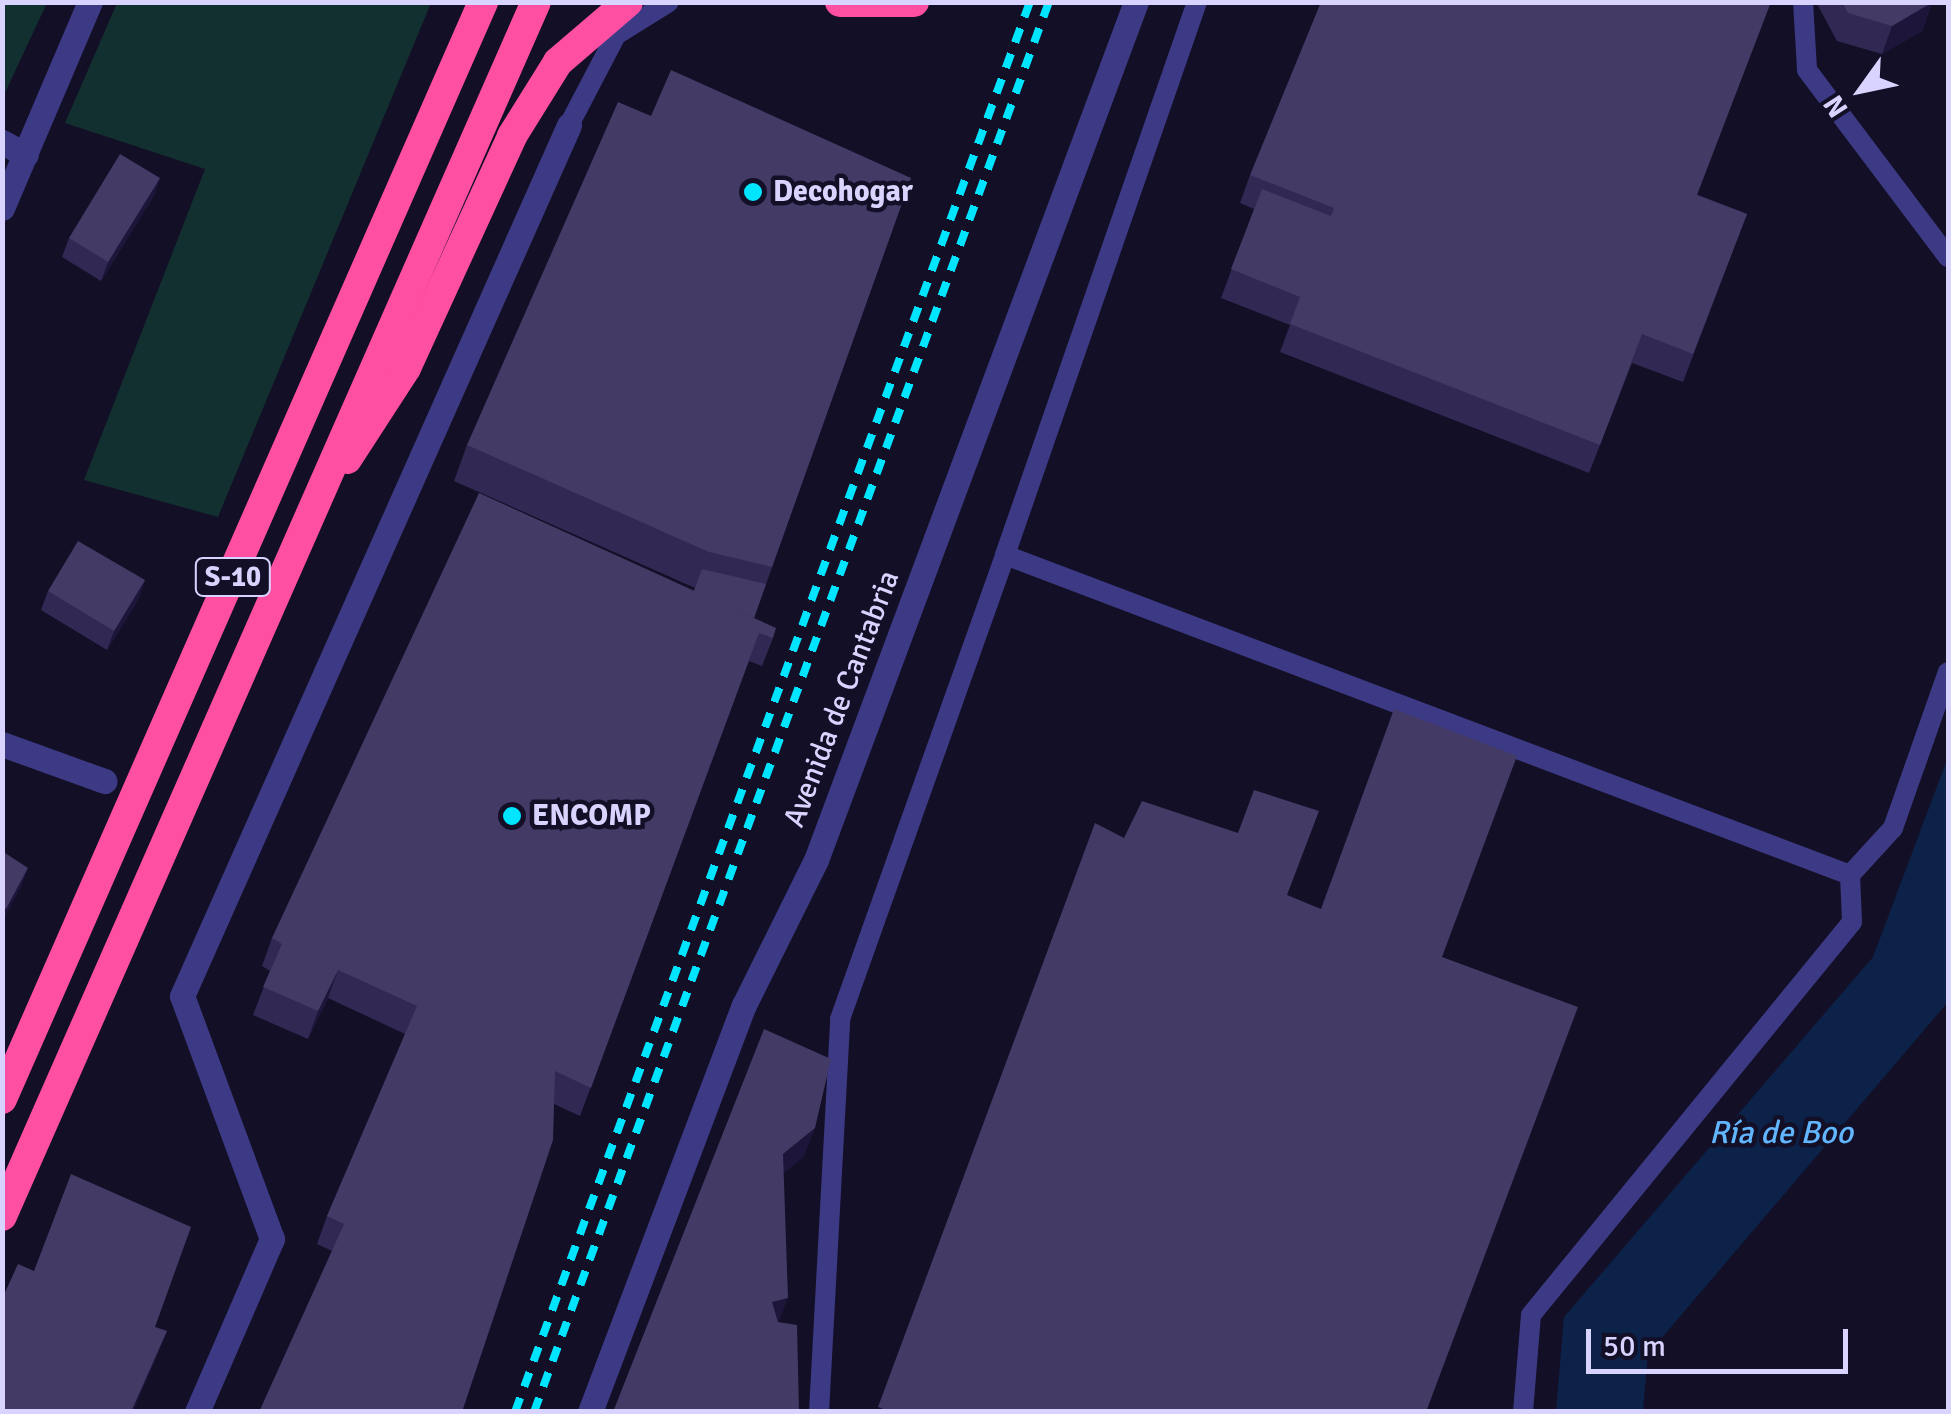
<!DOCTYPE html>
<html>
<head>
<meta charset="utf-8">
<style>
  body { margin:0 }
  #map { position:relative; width:1951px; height:1414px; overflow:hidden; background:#130f26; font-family:Signika,sans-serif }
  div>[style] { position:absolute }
  .green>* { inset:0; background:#12302f }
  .water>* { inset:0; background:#0c2248 }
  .lane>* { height:20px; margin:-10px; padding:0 10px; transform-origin:10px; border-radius:10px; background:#3d3a85 }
  .street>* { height:25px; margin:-12.5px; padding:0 12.5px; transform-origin:12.5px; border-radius:12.5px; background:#3d3a85 }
  .highway>* { height:30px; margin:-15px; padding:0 15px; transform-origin:15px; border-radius:15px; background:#ff4fa3 }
  .rail>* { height:8px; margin-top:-4px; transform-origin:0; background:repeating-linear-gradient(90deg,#00e5ff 0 15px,transparent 0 27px) }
  .wall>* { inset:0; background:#312854 }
  .shaded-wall>* { inset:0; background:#1d163a }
  .building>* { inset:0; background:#433a66 }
  .dots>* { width:28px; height:28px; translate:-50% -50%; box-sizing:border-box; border:5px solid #130f26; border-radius:50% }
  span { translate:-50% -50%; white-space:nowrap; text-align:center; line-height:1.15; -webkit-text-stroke:9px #130f26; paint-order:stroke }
  .shield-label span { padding:2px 8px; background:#130f26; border:2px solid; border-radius:8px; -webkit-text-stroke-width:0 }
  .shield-label { font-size:28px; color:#d9d4ff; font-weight:700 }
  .poi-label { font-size:30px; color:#d9d4ff; font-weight:700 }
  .left { translate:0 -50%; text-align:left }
  .street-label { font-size:30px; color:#d9d4ff }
  .water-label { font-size:32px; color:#62b6ff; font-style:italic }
  .frame { position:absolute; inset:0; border:5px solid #d9d4ff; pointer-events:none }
  .north { position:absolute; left:1811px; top:40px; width:100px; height:100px; -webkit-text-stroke:8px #130f26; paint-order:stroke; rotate:237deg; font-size:28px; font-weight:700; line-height:40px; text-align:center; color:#d9d4ff }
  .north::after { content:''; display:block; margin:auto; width:35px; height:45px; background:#d9d4ff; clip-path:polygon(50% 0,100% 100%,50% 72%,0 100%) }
  .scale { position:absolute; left:1586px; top:1329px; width:262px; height:45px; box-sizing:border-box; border:5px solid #d9d4ff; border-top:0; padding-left:12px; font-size:30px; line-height:35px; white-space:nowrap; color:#d9d4ff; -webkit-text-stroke:8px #130f26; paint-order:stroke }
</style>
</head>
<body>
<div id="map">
  <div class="green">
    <div style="clip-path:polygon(3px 2px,47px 3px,3px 97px,2px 3px)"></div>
    <div style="clip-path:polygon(117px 3px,431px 3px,218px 517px,84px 480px,205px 169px,65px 123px)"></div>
  </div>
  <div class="water">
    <div style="clip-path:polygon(1948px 757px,1948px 1002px,1648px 1354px,1643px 1411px,1556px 1411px,1564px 1317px,1873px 957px)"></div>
  </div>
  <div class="lane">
    <div style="left:1197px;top:2px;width:585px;rotate:109.15deg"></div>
    <div style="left:1005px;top:555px;width:904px;rotate:20.74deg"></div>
    <div style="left:1850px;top:875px;width:64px;rotate:-47.5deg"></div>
    <div style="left:1893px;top:828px;width:165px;rotate:-70.6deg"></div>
    <div style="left:1803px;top:2px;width:68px;rotate:86.6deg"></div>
    <div style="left:1807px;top:70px;width:234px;rotate:53deg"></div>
    <div style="left:569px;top:125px;width:102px;rotate:-62.4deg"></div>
    <div style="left:616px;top:35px;width:62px;rotate:-31.9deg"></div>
    <div style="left:819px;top:1412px;width:394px;rotate:-86.9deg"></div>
    <div style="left:840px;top:1019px;width:492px;rotate:-70.4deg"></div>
    <div style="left:1523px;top:1412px;width:97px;rotate:-85.3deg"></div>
    <div style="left:1531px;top:1315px;width:507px;rotate:-50.76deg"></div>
    <div style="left:1852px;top:922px;width:47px;rotate:-92.4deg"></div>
  </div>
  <div class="street">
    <div style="left:2px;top:142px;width:27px;rotate:28deg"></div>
    <div style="left:2px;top:208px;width:224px;rotate:-66.9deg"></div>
    <div style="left:2px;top:744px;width:109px;rotate:19.9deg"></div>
    <div style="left:197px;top:1412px;width:189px;rotate:-66.6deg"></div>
    <div style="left:272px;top:1239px;width:259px;rotate:-110.3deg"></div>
    <div style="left:182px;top:996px;width:953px;rotate:-66.04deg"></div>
    <div style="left:590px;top:1412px;width:435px;rotate:-69.3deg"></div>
    <div style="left:744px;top:1005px;width:162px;rotate:-63.6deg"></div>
    <div style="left:816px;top:860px;width:916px;rotate:-69.55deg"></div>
  </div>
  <div class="highway">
    <div style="left:840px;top:2px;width:74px"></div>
    <div style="left:347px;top:459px;width:108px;rotate:-57deg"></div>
    <div style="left:406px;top:368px;width:255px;rotate:-65.4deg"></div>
    <div style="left:512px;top:136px;width:87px;rotate:-58.1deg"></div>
    <div style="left:558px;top:62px;width:92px;rotate:-40.6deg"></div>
    <div style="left:2px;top:1099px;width:1198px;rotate:-66.32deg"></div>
    <div style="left:2px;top:1216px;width:1326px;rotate:-66.26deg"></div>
  </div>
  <div class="rail">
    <div style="left:515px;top:1412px;width:1501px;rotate:-69.94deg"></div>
    <div style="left:534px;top:1412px;width:1501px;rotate:-69.94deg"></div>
  </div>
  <div class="wall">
    <div style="clip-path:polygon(1816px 2px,1932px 2px,1922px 31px,1882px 54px,1837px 41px)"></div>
    <div style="clip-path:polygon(651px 116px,911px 178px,754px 618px,773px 638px,762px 666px,749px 661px,580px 1116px,554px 1104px,332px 1251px,317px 1244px,327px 1216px,405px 1034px,328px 998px,308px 1039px,253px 1015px,270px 971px,262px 966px,272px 938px,694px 591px,695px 588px,454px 481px,467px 445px)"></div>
    <div style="clip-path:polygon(1250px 175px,1698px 195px,1747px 214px,1683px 382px,1632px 363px,1589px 473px,1280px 352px,1290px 325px,1221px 298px,1254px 209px,1240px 203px)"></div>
    <div style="clip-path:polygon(160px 178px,153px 197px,101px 281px,62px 257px,69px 238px)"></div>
    <div style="clip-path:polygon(145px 580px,138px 600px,107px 650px,41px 610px,48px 591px)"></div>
  </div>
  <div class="shaded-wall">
    <div style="clip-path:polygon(1932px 3px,1922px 31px,1882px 54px,1892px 26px)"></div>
    <div style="clip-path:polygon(160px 178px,153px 197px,101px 281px,108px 262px)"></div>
    <div style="clip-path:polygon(145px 580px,138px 600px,107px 650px,114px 631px)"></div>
    <div style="clip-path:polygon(28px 868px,21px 887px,2px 922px,6px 909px)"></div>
    <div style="clip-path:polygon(338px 970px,328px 998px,308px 1039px,318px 1011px)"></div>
    <div style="clip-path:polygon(815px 1128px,804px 1157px,773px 1182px,783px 1154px)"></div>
    <div style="clip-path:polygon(788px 1298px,777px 1326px,772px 1302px)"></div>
    <div style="clip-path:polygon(167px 1331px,156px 1359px,133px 1412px,131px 1412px)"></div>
  </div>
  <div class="building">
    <div style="clip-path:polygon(1321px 2px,1771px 2px,1697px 195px,1747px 214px,1693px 354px,1642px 334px,1600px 445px,1290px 324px,1300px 297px,1231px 269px,1262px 189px,1331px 216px,1334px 208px,1250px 175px)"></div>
    <div style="clip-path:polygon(1842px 2px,1932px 2px,1892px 26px,1848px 13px)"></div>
    <div style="clip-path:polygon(671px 70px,911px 178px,772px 567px,709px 552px,467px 445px,618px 102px,651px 116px)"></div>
    <div style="clip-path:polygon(120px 154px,160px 178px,108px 262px,69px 238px)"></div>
    <div style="clip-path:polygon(479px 493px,776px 628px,773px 638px,759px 633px,591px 1088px,555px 1071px,553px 1140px,462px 1412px,259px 1412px,344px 1224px,327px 1216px,417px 1006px,338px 970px,318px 1011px,263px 987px,282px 944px,272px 938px)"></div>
    <div style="clip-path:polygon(78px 541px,145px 580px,114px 631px,48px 591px)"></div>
    <div style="clip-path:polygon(702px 569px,766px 584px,754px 618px,694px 591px)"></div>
    <div style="clip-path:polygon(1394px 709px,1517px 756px,1442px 957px,1578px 1007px,1426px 1412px,891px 1412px,878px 1407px,1095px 823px,1124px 838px,1142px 801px,1238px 833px,1254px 790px,1319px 811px,1287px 895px,1321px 909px)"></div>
    <div style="clip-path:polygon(2px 851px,28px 868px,6px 909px,2px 907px)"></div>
    <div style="clip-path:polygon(764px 1029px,831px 1059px,815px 1128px,783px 1154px,788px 1298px,772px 1302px,778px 1322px,797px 1325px,799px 1412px,613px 1412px)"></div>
    <div style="clip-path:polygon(71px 1174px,191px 1227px,155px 1327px,167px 1331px,131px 1412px,2px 1412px,2px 1299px,18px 1264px,34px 1271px)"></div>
  </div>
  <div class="dots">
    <div style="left:753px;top:192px;background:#00e5ff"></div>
    <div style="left:512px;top:816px;background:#00e5ff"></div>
  </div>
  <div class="shield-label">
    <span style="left:233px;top:577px">S-10</span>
  </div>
  <div class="poi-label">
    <span class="left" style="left:773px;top:192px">Decohogar</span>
    <span class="left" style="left:532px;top:816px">ENCOMP</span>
  </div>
  <div class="street-label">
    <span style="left:842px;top:699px;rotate:-69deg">Avenida de Cantabria</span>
  </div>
  <div class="water-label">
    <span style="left:1781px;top:1133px">Ría de Boo</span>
  </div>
  <div class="frame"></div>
  <div class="north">N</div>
  <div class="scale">50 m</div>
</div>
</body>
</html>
